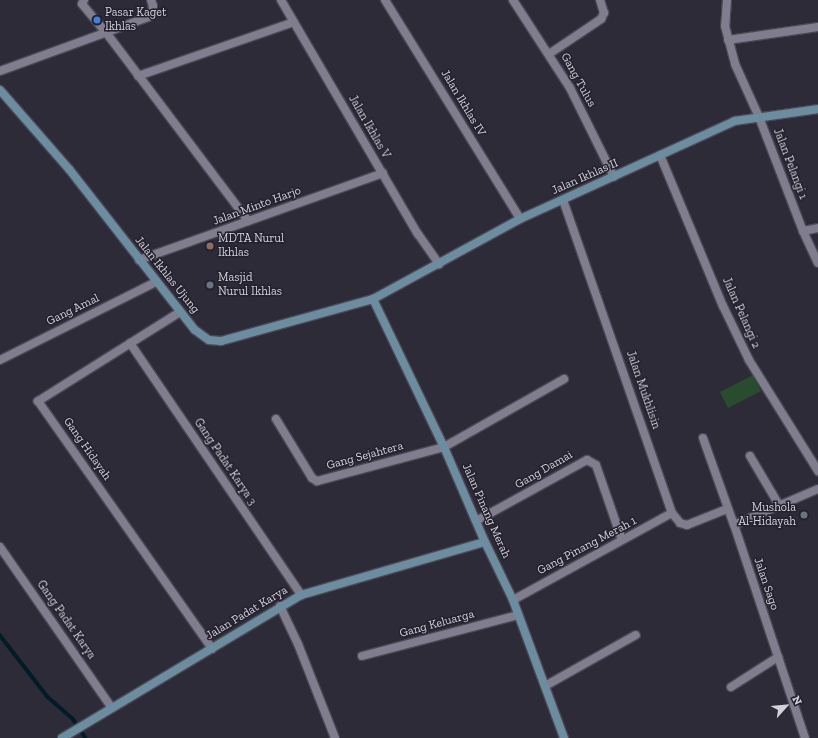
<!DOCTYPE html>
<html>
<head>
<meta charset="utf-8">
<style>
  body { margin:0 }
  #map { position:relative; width:818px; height:738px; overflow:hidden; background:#2e2b39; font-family:"Zilla Slab",serif }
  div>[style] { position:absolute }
  .green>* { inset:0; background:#294c2e }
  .stream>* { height:3.5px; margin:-1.75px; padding:0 1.75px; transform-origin:1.75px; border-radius:1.75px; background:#011b27 }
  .roads { filter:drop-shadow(1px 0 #4b4854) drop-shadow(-1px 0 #4b4854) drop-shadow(0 1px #4b4854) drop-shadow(0 -1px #4b4854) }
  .street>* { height:8px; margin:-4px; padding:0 4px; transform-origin:4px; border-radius:4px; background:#807d8e }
  .secondary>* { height:8px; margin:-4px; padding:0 4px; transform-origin:4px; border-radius:4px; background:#6c8ca0 }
  .dots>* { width:11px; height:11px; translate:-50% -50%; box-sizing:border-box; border:2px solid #24212f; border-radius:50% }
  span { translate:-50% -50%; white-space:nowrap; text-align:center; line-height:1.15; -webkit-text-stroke:3px #24212f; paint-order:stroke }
  .poi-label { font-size:12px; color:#d3d1da }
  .left { translate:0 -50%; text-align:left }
  .right { translate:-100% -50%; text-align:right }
  .street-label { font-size:12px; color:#d3d1da }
  .north { position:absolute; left:766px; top:686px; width:40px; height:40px; -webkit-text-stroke:3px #24212f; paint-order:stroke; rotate:63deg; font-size:11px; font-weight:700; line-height:16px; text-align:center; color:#d3d1da }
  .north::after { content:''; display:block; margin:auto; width:14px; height:18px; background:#d3d1da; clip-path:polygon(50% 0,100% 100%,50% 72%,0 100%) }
</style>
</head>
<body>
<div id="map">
  <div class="green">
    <div style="clip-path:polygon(753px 375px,761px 391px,728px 408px,720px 392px)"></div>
  </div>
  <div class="stream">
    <div style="left:0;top:635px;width:78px;rotate:52.3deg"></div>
    <div style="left:48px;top:697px;width:33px;rotate:41deg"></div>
    <div style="left:73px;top:719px;width:23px;rotate:56deg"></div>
  </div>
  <div class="roads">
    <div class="street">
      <div style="left:84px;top:0;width:4px;rotate:117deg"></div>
      <div style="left:82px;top:4px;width:35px;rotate:50deg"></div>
      <div style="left:105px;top:31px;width:238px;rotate:53deg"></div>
      <div style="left:281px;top:0;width:271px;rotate:59.7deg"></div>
      <div style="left:418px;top:234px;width:37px;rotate:55deg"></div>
      <div style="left:385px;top:0;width:257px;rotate:58.3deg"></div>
      <div style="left:513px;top:0;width:105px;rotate:57.1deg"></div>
      <div style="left:570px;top:88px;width:99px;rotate:63.7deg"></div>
      <div style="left:727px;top:0;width:26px;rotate:94deg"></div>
      <div style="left:725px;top:26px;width:39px;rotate:75deg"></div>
      <div style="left:735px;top:64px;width:58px;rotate:65.6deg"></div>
      <div style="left:759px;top:117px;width:122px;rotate:68.9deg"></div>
      <div style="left:803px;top:231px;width:35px;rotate:65deg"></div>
      <div style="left:728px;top:40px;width:91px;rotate:-8.2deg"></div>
      <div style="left:549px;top:54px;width:63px;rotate:-33.9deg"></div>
      <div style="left:601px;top:19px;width:7px;rotate:-63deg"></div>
      <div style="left:604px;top:13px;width:14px;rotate:-107deg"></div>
      <div style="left:0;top:71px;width:158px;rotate:-20deg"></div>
      <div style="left:148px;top:17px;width:6px;rotate:-45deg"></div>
      <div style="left:152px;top:13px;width:7px;rotate:-82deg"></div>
      <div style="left:153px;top:6px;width:6px;rotate:-108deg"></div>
      <div style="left:138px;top:76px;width:165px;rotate:-19.1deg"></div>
      <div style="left:660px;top:155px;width:164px;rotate:67.4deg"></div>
      <div style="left:723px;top:306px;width:60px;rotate:64.3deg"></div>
      <div style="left:749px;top:360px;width:131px;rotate:58.1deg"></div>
      <div style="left:563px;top:200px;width:331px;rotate:70.8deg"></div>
      <div style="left:672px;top:513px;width:13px;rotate:51deg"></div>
      <div style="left:680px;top:523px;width:7px;rotate:16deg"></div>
      <div style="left:687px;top:525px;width:43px;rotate:-21.8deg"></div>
      <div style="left:803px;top:231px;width:15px;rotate:-11deg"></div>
      <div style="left:139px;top:260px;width:259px;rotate:-19.6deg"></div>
      <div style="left:180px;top:312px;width:168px;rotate:147.9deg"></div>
      <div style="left:38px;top:401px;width:303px;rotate:54.9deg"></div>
      <div style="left:130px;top:343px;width:305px;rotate:55.8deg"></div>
      <div style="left:0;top:360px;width:174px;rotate:-26.6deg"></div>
      <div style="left:276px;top:419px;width:69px;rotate:58.6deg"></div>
      <div style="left:312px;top:478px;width:6px;rotate:31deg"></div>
      <div style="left:317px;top:481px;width:131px;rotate:-15deg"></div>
      <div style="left:444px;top:447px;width:138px;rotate:-29.5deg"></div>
      <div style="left:703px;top:438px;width:92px;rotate:70.4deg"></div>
      <div style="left:750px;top:456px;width:57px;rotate:59.4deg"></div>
      <div style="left:476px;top:521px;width:127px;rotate:-28.8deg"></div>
      <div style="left:587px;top:460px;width:10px;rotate:29deg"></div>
      <div style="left:596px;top:465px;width:79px;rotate:70.9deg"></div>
      <div style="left:0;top:547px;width:196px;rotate:55.2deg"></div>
      <div style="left:513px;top:600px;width:181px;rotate:-28.7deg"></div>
      <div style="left:280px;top:606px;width:42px;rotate:64.7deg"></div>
      <div style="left:298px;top:644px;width:101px;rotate:68.5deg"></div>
      <div style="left:362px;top:656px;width:161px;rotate:-14.7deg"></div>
      <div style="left:545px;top:686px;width:104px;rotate:-29.3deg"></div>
      <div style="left:731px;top:687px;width:56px;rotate:-32.6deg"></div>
      <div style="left:805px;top:738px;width:225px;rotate:-108.4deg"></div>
      <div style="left:734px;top:525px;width:91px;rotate:-23.2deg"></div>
    </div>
    <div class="secondary">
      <div style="left:0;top:90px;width:105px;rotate:48.9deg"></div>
      <div style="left:69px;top:169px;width:204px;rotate:52deg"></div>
      <div style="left:195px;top:330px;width:17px;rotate:36deg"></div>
      <div style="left:209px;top:340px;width:12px;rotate:5deg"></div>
      <div style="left:221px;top:341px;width:158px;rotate:-15.4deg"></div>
      <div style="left:373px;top:299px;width:167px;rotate:-28.6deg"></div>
      <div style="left:520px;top:219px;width:236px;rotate:-24.5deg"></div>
      <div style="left:735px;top:121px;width:84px;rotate:-8.2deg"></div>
      <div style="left:373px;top:299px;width:164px;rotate:64.4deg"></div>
      <div style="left:444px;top:447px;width:103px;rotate:66.7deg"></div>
      <div style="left:485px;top:542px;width:64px;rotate:64.2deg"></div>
      <div style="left:513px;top:600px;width:147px;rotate:69.7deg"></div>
      <div style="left:62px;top:738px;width:279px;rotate:-30.9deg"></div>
      <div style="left:301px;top:595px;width:191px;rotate:-16.1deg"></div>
    </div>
  </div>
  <div class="dots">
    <div style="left:97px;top:20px;background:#3f7fe0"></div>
    <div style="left:210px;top:246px;background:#8d6e63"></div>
    <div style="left:210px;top:285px;background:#6b7280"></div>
    <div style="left:804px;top:515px;background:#6b7280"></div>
  </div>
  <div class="poi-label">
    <span class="left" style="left:105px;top:20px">Pasar Kaget<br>Ikhlas</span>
    <span class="left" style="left:218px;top:246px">MDTA Nurul<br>Ikhlas</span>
    <span class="left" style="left:218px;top:285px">Masjid<br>Nurul Ikhlas</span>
    <span class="right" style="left:796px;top:515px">Mushola<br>Al-Hidayah</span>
  </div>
  <div class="street-label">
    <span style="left:578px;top:80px;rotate:61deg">Gang Tulus</span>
    <span style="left:463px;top:103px;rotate:59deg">Jalan Ikhlas IV</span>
    <span style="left:369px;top:127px;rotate:60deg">Jalan Ikhlas V</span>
    <span style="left:790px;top:164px;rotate:69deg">Jalan Pelangi 1</span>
    <span style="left:585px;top:177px;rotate:-24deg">Jalan Ikhlas II</span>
    <span style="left:257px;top:206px;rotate:-20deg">Jalan Minto Harjo</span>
    <span style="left:167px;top:275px;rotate:51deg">Jalan Ikhlas Ujung</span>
    <span style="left:73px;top:310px;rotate:-26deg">Gang Amal</span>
    <span style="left:741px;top:313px;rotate:66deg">Jalan Pelangi 2</span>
    <span style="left:643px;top:390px;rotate:71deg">Jalan Mukhlisin</span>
    <span style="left:87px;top:449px;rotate:55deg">Gang Hidayah</span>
    <span style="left:365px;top:456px;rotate:-15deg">Gang Sejahtera</span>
    <span style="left:225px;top:462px;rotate:56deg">Gang Padat Karya 3</span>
    <span style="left:544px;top:470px;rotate:-30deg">Gang Damai</span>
    <span style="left:486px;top:511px;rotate:66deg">Jalan Pinang Merah</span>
    <span style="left:587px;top:546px;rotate:-28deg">Gang Pinang Merah 1</span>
    <span style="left:766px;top:584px;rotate:71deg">Jalan Sago</span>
    <span style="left:247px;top:613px;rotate:-31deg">Jalan Padat Karya</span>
    <span style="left:66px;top:620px;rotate:55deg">Gang Padat Karya</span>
    <span style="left:437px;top:624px;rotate:-15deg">Gang Keluarga</span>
  </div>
  <div class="north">N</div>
</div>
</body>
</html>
